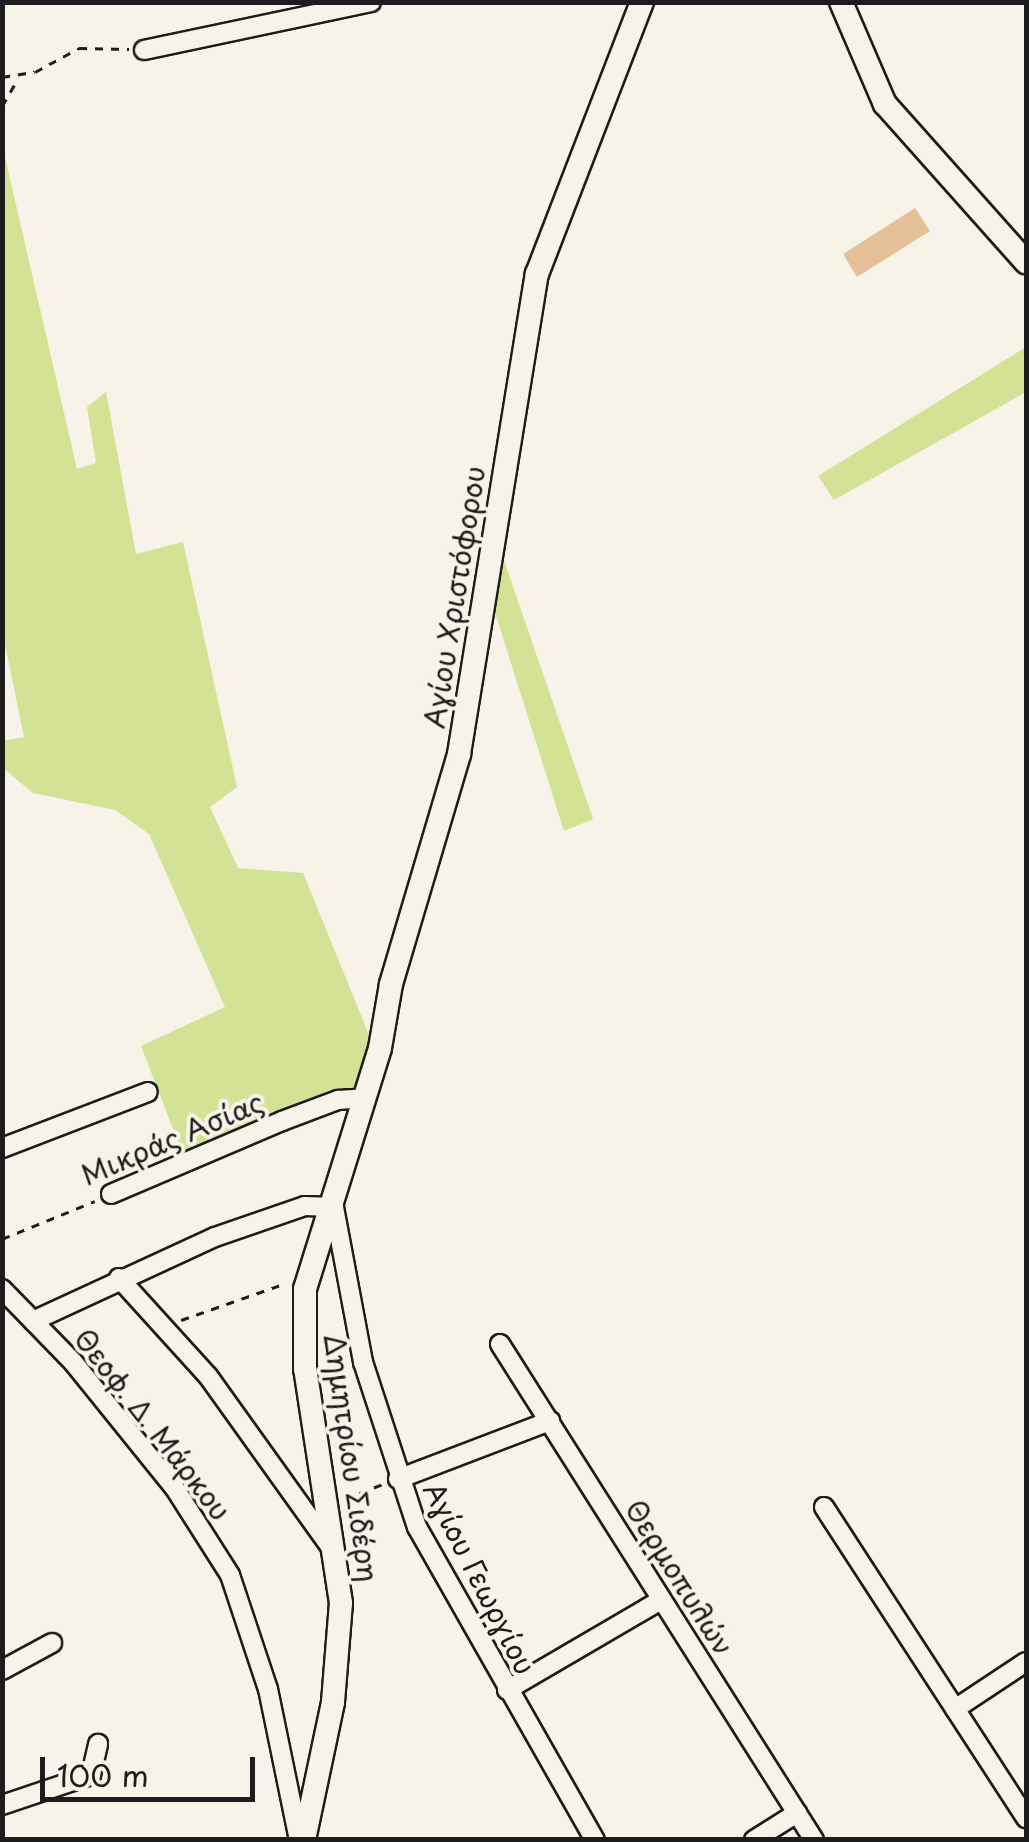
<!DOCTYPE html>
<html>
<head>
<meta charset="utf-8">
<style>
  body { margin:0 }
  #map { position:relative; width:1029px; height:1842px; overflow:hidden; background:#f7f3e8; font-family:"Playpen Sans",sans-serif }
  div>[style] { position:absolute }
  .green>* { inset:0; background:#d3e295 }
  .building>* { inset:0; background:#e6c096 }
  .path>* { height:2.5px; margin-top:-1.25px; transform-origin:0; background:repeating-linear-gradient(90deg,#1c1c1c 0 8px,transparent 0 16px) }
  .roads { filter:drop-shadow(2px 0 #1c1c1c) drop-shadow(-2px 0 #1c1c1c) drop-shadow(0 2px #1c1c1c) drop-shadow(0 -2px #1c1c1c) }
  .street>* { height:18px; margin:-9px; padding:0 9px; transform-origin:9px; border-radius:9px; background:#f7f3e8 }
  .secondary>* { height:22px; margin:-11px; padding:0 11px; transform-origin:11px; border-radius:11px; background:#f7f3e8 }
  span { translate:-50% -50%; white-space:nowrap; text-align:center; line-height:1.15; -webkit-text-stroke:8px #f7f3e8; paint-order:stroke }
  .street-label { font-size:28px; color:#1c1c1c }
  .frame { position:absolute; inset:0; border:5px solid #1c1c1c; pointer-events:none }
  .scale { position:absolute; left:40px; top:1757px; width:215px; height:45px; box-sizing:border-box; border:5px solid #1c1c1c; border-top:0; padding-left:12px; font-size:30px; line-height:35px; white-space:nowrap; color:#1c1c1c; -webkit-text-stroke:8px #f7f3e8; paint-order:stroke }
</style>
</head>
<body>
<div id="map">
  <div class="green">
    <div style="clip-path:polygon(2px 144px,77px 469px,96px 463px,87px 407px,106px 392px,136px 554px,183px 542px,237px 787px,210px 807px,238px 868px,303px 873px,374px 1047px,358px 1088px,318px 1099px,185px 1160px,141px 1046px,225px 1007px,149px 834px,115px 810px,33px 793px,3px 768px,3px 741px,24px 737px,2px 630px)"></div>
    <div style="clip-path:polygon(1026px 347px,1026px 392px,834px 500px,818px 476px)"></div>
    <div style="clip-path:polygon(500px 549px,593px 819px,564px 831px,492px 603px)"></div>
  </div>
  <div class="building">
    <div style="clip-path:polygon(915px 208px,930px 231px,857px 277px,843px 254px)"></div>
  </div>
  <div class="path">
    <div style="left:2px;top:77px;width:33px;rotate:-9deg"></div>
    <div style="left:35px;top:72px;width:50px;rotate:-28.6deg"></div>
    <div style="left:79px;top:48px;width:50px;rotate:1.1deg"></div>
    <div style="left:2px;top:106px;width:32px;rotate:-60deg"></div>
    <div style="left:2px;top:1239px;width:100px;rotate:-22.2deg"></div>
    <div style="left:181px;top:1320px;width:111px;rotate:-19.4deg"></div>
    <div style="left:344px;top:1499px;width:42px;rotate:-21deg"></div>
  </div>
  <div class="roads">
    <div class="street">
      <div style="left:144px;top:50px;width:232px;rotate:-11.9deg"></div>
      <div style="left:2px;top:1148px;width:156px;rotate:-21deg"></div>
      <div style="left:111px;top:1194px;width:186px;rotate:-23.1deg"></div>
      <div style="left:282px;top:1121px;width:60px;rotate:-20.6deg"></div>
      <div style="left:338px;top:1100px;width:27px;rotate:-4deg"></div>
      <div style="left:119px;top:1278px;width:132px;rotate:47.8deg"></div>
      <div style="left:208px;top:1376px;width:211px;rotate:54.4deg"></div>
      <div style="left:2px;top:1289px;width:102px;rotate:45.8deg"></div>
      <div style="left:73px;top:1362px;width:161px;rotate:51.1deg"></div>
      <div style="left:174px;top:1487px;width:104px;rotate:57.5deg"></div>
      <div style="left:230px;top:1575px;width:120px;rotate:71.6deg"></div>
      <div style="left:268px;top:1689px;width:154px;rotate:78.4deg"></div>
      <div style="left:33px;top:1321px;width:200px;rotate:-24.8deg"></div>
      <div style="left:215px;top:1237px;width:95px;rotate:-19deg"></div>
      <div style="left:305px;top:1206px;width:29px;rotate:2deg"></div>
      <div style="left:334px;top:1207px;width:158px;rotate:79.4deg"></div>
      <div style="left:363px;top:1362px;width:174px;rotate:71.9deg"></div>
      <div style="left:417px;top:1527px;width:360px;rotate:60.4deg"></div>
      <div style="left:500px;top:1344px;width:587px;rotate:57.66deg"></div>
      <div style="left:398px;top:1479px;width:163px;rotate:-20.9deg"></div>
      <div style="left:824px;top:1507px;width:371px;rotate:57deg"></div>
      <div style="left:2px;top:1670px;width:57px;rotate:-28.4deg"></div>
      <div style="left:507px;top:1690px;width:178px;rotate:-30.3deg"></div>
      <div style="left:955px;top:1709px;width:85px;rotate:-33.5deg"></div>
      <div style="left:2px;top:1805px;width:94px;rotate:-18.6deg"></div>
      <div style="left:91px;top:1775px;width:32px;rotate:-77deg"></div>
      <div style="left:754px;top:1840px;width:51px;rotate:-32.1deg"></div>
    </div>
    <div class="secondary">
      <div style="left:841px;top:2px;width:111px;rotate:66.7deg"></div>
      <div style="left:885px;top:104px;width:212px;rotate:48.3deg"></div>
      <div style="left:304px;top:1840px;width:141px;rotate:-78.1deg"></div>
      <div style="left:333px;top:1702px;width:99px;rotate:-85.4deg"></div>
      <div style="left:341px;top:1603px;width:237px;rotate:-98.7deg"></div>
      <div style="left:305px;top:1369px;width:80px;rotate:-90deg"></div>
      <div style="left:305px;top:1289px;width:252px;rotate:-72.7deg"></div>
      <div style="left:380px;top:1048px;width:65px;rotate:-80.2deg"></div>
      <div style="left:391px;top:984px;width:240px;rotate:-73.5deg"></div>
      <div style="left:459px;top:754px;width:486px;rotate:-80.8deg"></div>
      <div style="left:537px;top:274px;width:292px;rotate:-68.9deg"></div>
    </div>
  </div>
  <div class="street-label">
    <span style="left:454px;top:597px;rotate:-81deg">Αγίου Χριστόφορου</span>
    <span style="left:172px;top:1138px;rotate:-23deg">Μικράς Ασίας</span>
    <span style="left:153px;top:1424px;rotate:52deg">Θεοφ. Δ. Μάρκου</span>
    <span style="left:352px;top:1458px;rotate:82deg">Δημητρίου Σιδέρη</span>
    <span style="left:680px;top:1577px;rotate:58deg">Θερμοπυλών</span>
    <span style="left:480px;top:1578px;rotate:63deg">Αγίου Γεωργίου</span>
  </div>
  <div class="frame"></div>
  <div class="scale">100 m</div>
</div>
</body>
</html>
